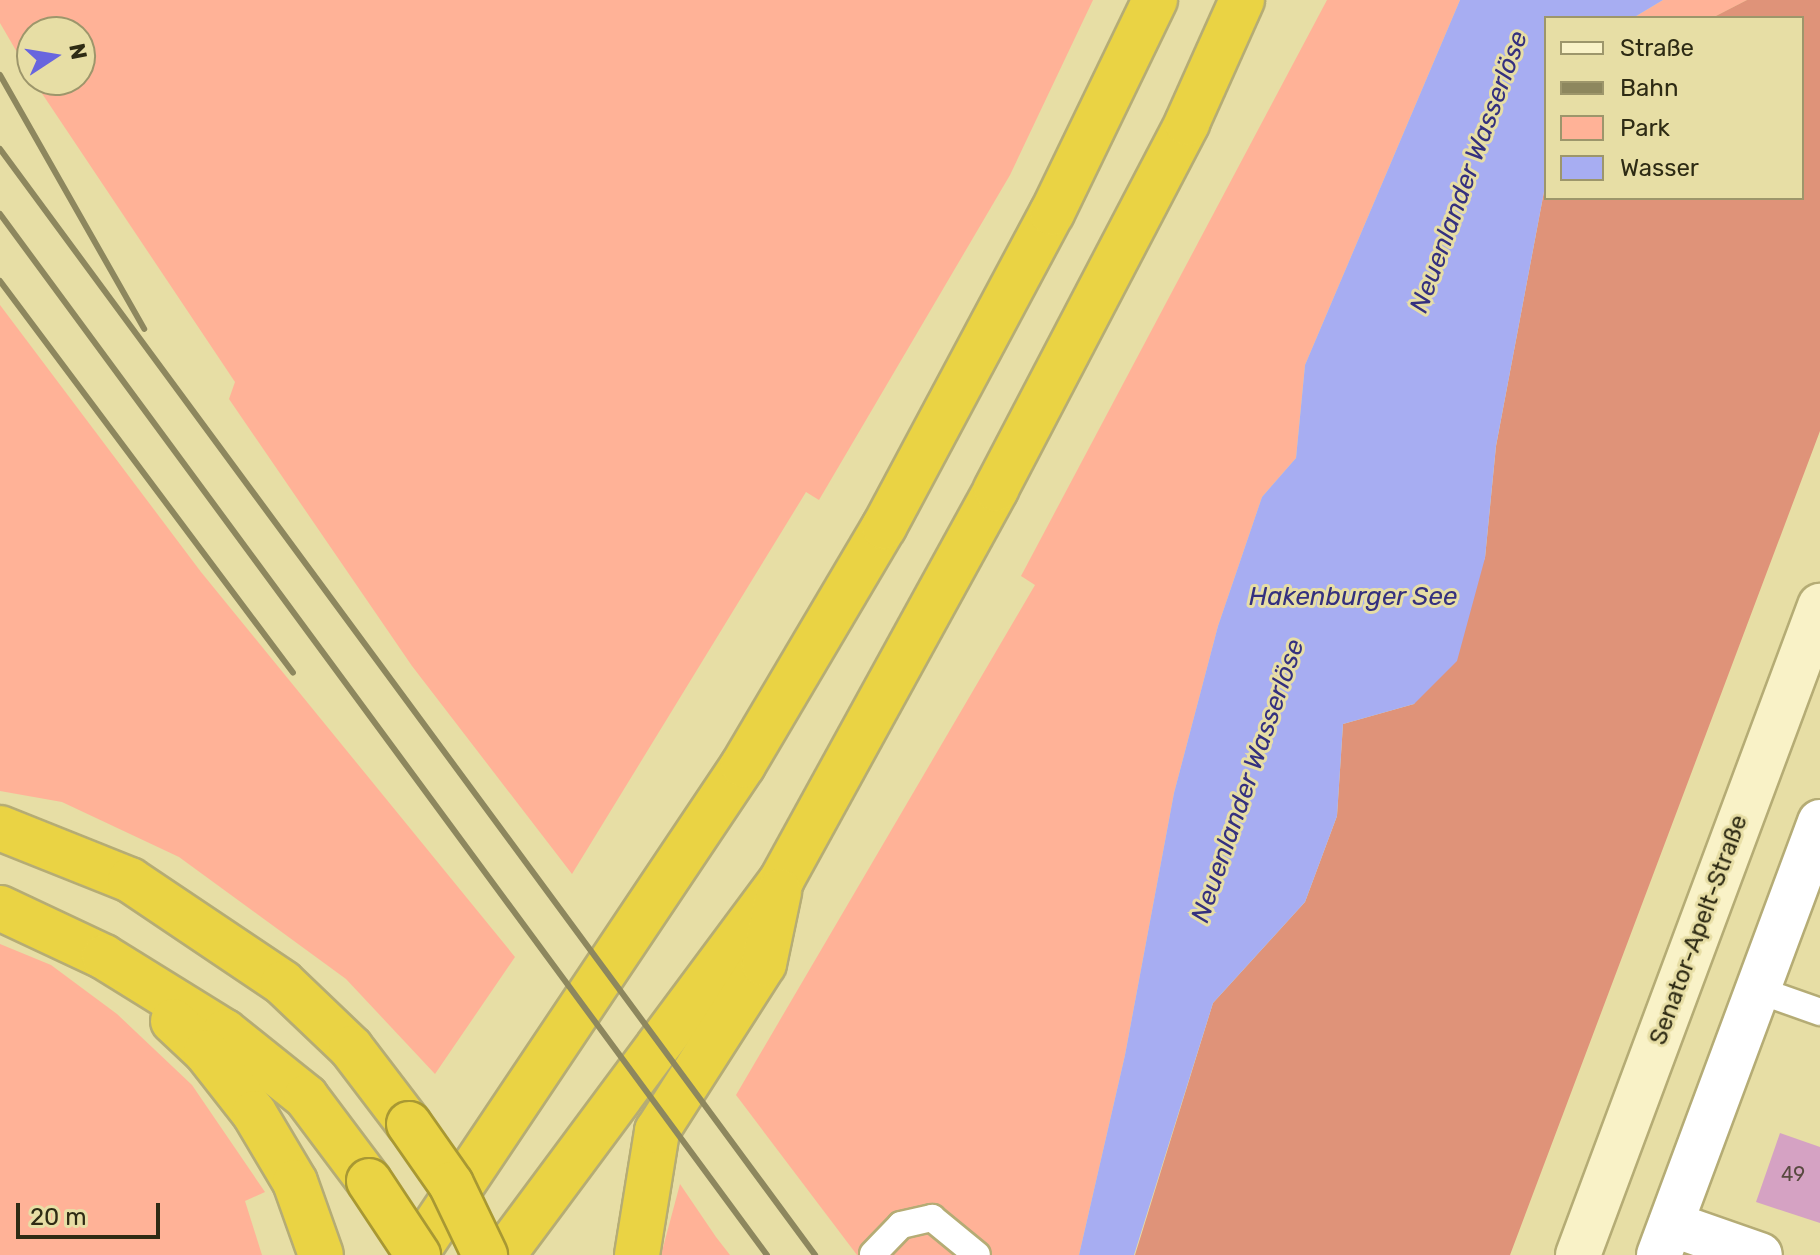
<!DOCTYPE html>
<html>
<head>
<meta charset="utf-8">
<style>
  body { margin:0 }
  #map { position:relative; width:1820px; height:1255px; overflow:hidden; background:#e7dea5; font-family:Rubik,sans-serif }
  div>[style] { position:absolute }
  .green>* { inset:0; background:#ffb297 }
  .forest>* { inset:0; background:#df9379 }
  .water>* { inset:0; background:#a7adf2 }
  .building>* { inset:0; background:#d5a2c3 }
  .roads { filter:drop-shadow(2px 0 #b5ac75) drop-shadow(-2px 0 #b5ac75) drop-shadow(0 2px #b5ac75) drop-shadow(0 -2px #b5ac75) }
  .lane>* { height:26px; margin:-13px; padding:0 13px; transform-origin:13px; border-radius:13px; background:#fff }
  .street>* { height:44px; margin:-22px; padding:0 22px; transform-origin:22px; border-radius:22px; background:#fff }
  .secondary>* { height:44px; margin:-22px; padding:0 22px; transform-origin:22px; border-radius:22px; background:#f9f2c7 }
  .highway>* { height:44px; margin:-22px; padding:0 22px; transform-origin:22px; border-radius:22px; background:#ead344 }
  .rail>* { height:6px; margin:-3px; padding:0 3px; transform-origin:3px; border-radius:3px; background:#8d875e }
  .bridges { filter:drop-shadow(2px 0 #a89833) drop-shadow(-2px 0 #a89833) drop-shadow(0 2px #a89833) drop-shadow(0 -2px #a89833) }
  .highway-bridge>* { height:44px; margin:-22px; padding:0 22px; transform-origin:22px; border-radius:22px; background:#ead344 }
  span { translate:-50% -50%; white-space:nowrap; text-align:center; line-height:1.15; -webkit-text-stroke:6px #e7dea5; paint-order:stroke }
  .number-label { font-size:20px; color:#584940 }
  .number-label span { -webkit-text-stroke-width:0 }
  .street-label { font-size:24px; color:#2e2b14 }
  .water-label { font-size:26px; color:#34307f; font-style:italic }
  .legend { position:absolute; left:1544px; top:16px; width:260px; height:184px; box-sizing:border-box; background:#e7dea5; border:2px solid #9d966b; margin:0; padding:10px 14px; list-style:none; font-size:24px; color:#2e2b14 }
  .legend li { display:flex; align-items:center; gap:16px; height:40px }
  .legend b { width:40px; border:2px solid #9d966b }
  .north { position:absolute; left:16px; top:16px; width:80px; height:80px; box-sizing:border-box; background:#e7dea5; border:2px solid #9d966b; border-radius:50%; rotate:78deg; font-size:22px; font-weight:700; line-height:32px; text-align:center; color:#2e2b14 }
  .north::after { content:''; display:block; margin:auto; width:28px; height:36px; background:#6865de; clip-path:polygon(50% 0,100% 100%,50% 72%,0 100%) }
  .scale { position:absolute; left:16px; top:1203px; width:144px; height:36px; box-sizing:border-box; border:4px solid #2e2b14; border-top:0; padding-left:10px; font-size:24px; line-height:28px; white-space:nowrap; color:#2e2b14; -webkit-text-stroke:6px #e7dea5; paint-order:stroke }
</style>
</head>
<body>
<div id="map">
  <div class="green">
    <div style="clip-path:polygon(0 0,1093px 0,1010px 175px,819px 500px,806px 492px,572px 874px,412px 666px,229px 399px,235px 382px,33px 80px,80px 80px,80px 32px,32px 32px,32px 78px,0 23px)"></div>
    <div style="clip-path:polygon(1327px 0,1460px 0,1305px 365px,1296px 458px,1262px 497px,1218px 626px,1174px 793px,1125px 1055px,1079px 1255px,857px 1255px,736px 1095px,1035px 585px,1021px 576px)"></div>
    <div style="clip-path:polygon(1663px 0,1747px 0,1712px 18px,1633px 18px)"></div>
    <div style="clip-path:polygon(0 305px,201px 572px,515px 957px,435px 1074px,346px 979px,179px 857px,62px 802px,0 791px)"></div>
    <div style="clip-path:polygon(0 944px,51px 965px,117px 1014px,192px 1085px,265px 1192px,245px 1201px,262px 1255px,0 1255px)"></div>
    <div style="clip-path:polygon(680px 1184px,716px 1237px,730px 1255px,661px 1255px)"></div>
  </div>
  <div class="forest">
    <div style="clip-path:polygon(1747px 0,1820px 0,1820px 431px,1510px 1255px,1135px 1255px,1213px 1003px,1305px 902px,1337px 816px,1343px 724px,1414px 704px,1485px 558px,1496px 446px,1546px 181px,1546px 198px,1802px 198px,1802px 18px,1712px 18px)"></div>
  </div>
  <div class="water">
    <div style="clip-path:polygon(1460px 0,1663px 0,1633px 18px,1546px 18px,1546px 181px,1496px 446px,1485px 558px,1457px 661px,1414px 704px,1343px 724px,1337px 816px,1305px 902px,1213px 1003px,1134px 1255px,1079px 1255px,1125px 1055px,1174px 793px,1218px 626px,1262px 497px,1296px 458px,1305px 365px)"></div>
  </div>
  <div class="building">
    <div style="clip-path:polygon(1780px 1133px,1820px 1147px,1820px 1223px,1756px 1202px)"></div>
  </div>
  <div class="roads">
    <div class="lane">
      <div style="left:1758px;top:990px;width:66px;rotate:19.5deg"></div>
      <div style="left:873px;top:1254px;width:40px;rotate:-46deg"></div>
      <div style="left:901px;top:1225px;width:32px;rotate:-13deg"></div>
      <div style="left:932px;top:1218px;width:58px;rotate:39.4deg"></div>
    </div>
    <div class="street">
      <div style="left:1671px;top:1224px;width:94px;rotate:19.2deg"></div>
      <div style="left:1659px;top:1255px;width:462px;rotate:-69.6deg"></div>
    </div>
    <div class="secondary">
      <div style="left:1578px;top:1255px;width:693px;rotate:-69.55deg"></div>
    </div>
    <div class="highway">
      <div style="left:0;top:828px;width:140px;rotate:21.8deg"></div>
      <div style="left:130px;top:880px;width:184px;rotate:33.9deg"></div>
      <div style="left:283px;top:983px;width:94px;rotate:43.7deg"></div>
      <div style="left:351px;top:1048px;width:96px;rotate:52.7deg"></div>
      <div style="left:0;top:908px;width:115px;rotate:25.2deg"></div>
      <div style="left:104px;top:957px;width:142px;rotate:31.8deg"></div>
      <div style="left:225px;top:1032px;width:104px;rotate:38.7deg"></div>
      <div style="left:306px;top:1097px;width:105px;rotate:53.1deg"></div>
      <div style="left:173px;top:1021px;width:45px;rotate:43.2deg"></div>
      <div style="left:206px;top:1052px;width:78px;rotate:51.8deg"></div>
      <div style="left:254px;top:1113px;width:80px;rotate:59.3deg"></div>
      <div style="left:295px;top:1182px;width:77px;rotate:70.4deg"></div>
      <div style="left:415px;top:1255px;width:590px;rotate:-56.2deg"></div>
      <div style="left:743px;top:765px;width:277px;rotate:-59.4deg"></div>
      <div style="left:884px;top:527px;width:356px;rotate:-61.9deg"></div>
      <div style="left:1052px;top:213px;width:237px;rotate:-64.2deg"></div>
      <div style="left:503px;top:1255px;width:468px;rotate:-53.4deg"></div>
      <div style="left:782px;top:879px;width:445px;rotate:-61.2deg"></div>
      <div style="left:996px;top:489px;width:413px;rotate:-62.4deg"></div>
      <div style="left:1187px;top:123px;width:135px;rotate:-65.9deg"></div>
      <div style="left:637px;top:1255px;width:126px;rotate:-80.8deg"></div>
      <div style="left:657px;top:1131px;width:198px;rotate:-57.4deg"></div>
      <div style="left:764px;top:964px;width:74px;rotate:-78.2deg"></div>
    </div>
  </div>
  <div class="rail">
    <div style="left:0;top:75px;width:292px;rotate:60.4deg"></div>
    <div style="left:0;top:149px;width:1374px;rotate:53.61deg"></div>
    <div style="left:0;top:214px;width:1293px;rotate:53.62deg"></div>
    <div style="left:0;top:281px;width:489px;rotate:53.2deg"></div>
  </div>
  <div class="bridges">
    <div class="highway-bridge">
      <div style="left:409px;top:1124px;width:73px;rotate:55deg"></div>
      <div style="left:451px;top:1184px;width:79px;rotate:64.4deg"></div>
      <div style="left:369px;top:1181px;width:89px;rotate:56.5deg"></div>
    </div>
  </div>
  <div class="number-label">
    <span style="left:1793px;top:1174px">49</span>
  </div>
  <div class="street-label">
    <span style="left:1699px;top:930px;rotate:-70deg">Senator-Apelt-Straße</span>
  </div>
  <div class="water-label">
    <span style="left:1469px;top:172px;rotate:-70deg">Neuenlander Wasserlöse</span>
    <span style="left:1353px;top:597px">Hakenburger See</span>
    <span style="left:1248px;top:781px;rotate:-71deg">Neuenlander Wasserlöse</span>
  </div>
  <ul class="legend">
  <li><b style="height:10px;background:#f9f2c7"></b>Straße</li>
  <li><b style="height:10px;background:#8d875e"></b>Bahn</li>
  <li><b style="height:22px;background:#ffb297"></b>Park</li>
  <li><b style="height:22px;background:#a7adf2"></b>Wasser</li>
  </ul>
  <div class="north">N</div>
  <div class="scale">20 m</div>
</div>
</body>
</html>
